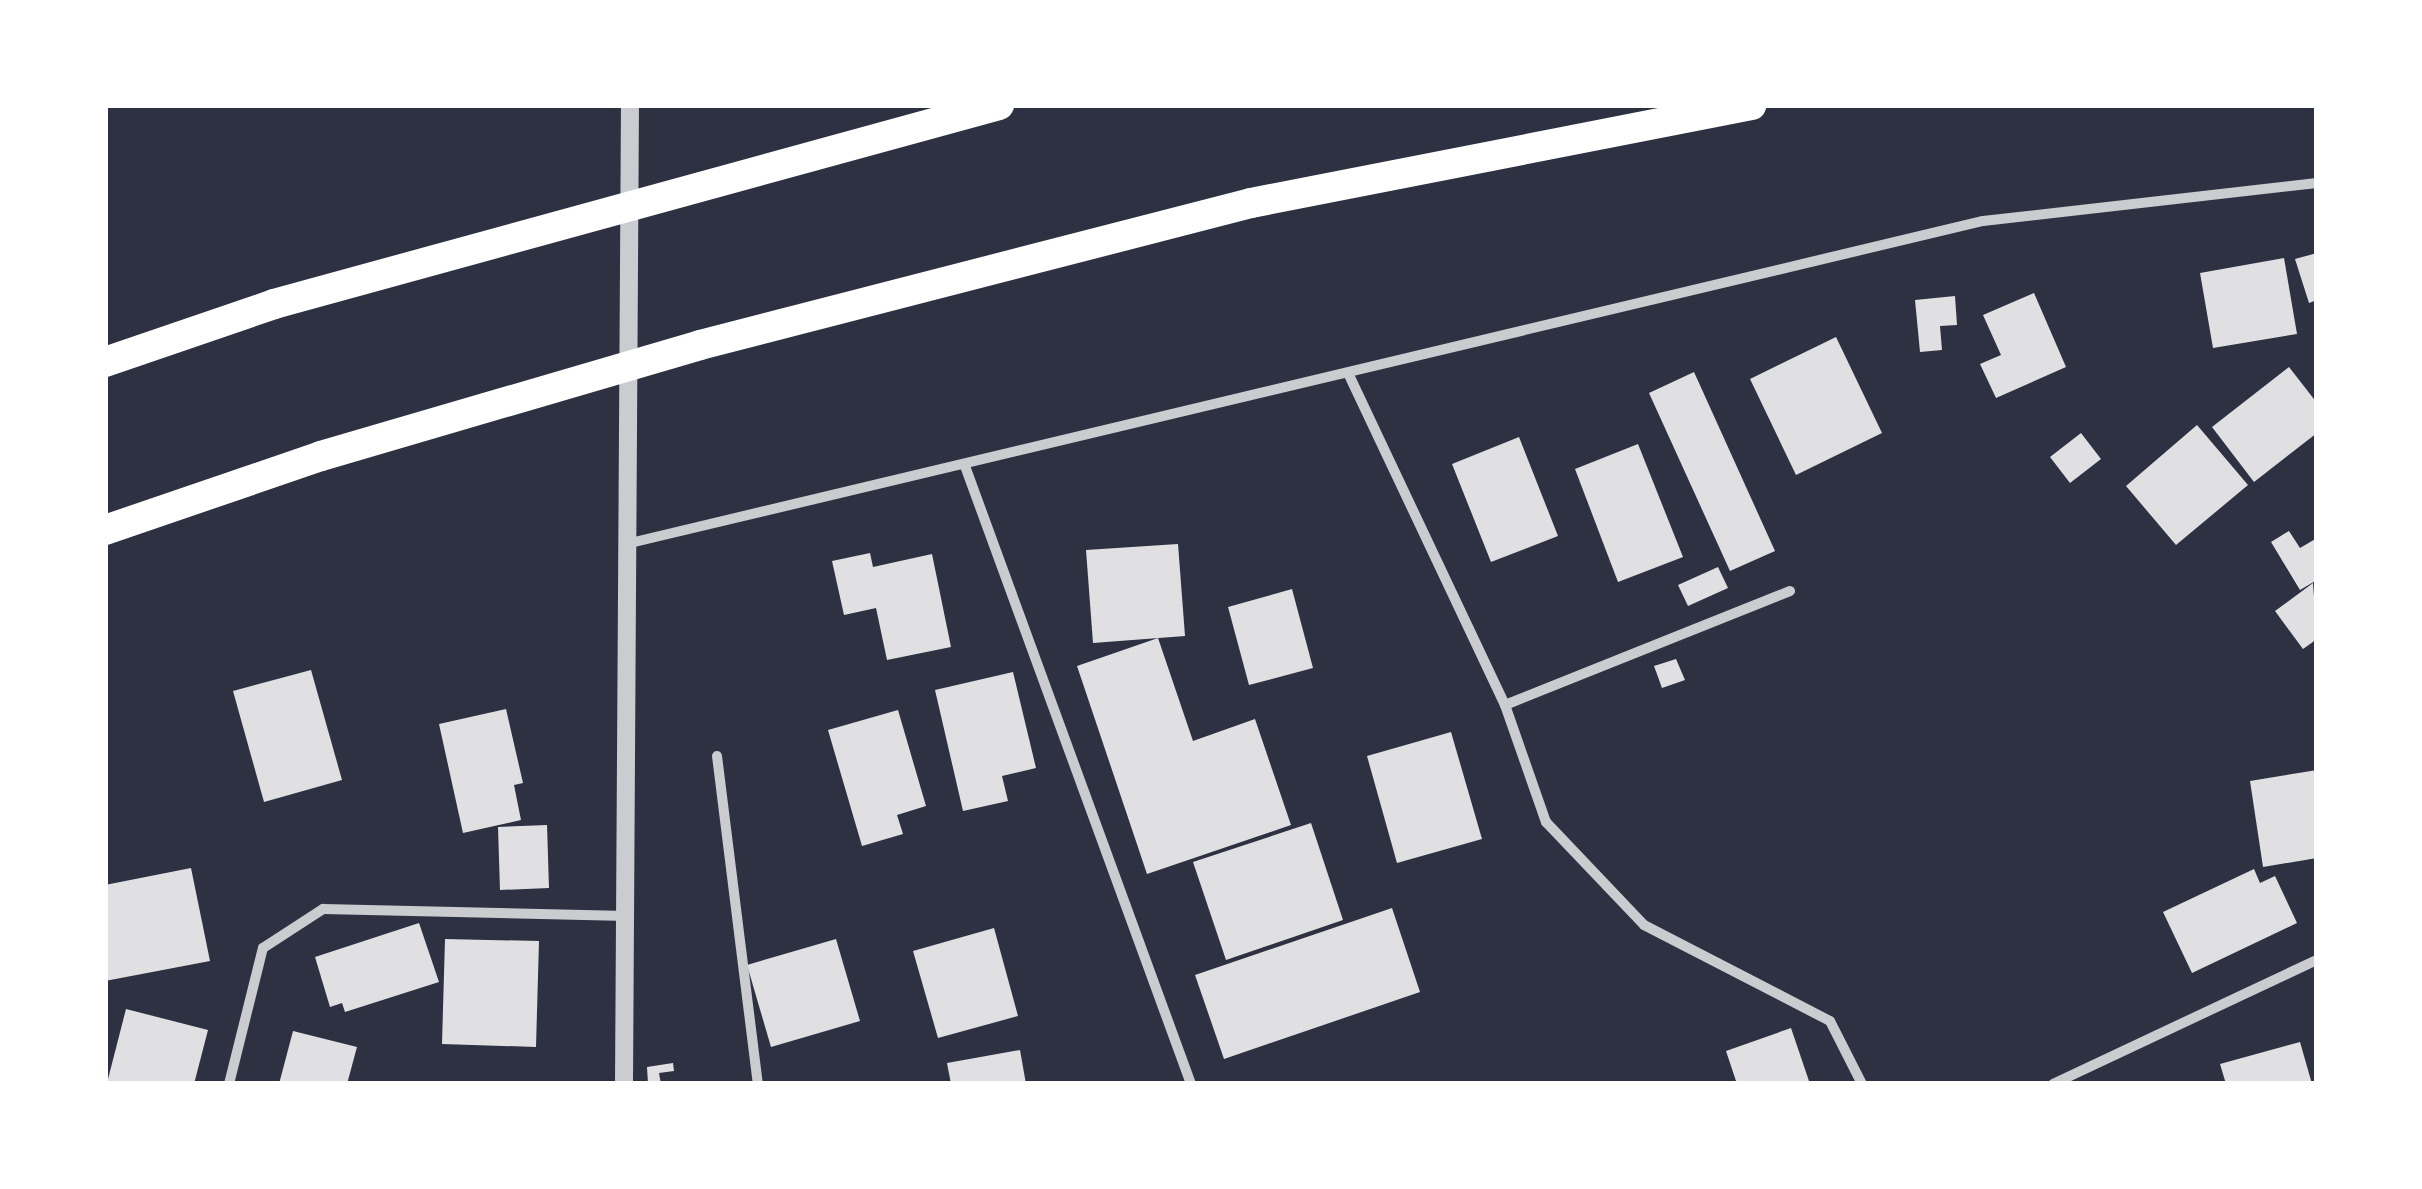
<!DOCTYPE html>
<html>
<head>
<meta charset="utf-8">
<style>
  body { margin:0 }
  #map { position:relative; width:2422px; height:1189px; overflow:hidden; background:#2d3142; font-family:Barlow,sans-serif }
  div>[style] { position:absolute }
  .building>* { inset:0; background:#e0e0e3 }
  .minor>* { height:10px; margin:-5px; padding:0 5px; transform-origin:5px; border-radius:5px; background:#caccd0 }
  .tertiary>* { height:18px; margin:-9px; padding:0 9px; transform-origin:9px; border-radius:9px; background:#caccd0 }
  .motorway>* { height:30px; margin:-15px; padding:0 15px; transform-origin:15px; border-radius:15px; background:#fff }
  span { translate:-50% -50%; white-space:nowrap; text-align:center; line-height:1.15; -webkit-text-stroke:10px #fff; paint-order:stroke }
  .frame { position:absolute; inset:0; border:108px solid #fff; pointer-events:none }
</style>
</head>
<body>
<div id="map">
  <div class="building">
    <div style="clip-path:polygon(2317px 253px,2317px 300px,2309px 303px,2295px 259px)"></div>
    <div style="clip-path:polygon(2284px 258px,2297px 334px,2213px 348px,2200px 273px)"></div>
    <div style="clip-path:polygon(2034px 293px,2066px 367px,1996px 398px,1980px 364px,2001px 355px,1983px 315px)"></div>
    <div style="clip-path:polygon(1955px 296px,1957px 325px,1940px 326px,1942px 350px,1920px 352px,1915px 300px)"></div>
    <div style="clip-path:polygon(1836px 337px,1882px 433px,1796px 475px,1750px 379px)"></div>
    <div style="clip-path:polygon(2289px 367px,2317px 403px,2317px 433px,2254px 482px,2212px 427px)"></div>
    <div style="clip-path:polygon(1694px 372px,1775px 551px,1730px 571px,1649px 393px)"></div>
    <div style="clip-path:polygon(2197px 425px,2248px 485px,2176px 545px,2126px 486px)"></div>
    <div style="clip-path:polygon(2081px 433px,2101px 459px,2070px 483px,2050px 457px)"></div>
    <div style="clip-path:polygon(1519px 437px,1558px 536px,1491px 562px,1452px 464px)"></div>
    <div style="clip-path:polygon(1638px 444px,1683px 557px,1618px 582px,1575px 469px)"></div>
    <div style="clip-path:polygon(2289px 531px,2300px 548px,2317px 538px,2317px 580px,2300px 590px,2271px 542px)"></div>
    <div style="clip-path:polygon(1178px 544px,1185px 636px,1093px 643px,1086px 550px)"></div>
    <div style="clip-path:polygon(870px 553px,873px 567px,932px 554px,951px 647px,887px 660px,876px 608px,844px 615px,832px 561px)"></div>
    <div style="clip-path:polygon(1718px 567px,1728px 588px,1688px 606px,1678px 585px)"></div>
    <div style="clip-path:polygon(2313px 583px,2317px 639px,2303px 649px,2275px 611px)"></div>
    <div style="clip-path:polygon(1292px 589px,1313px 668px,1249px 685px,1228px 607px)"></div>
    <div style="clip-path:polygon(1158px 638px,1193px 741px,1255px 719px,1291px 825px,1147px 874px,1077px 666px)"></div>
    <div style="clip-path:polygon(1676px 659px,1685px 680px,1662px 688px,1654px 666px)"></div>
    <div style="clip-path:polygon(311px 670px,342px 780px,264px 802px,233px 691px)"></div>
    <div style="clip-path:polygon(1013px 672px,1036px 768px,1002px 776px,1008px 801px,963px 811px,935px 690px)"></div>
    <div style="clip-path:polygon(506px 709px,523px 783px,514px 785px,521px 820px,463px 833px,439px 724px)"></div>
    <div style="clip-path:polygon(898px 710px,926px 806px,897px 815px,903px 834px,862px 846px,828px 730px)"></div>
    <div style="clip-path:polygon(1451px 732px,1482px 839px,1397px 863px,1367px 756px)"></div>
    <div style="clip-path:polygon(2317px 770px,2317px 858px,2263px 867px,2250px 781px)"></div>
    <div style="clip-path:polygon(1311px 823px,1343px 920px,1226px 960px,1193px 862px)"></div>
    <div style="clip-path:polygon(547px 825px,549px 888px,500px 890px,498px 827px)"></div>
    <div style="clip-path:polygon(191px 868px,210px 961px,105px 981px,105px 885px)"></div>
    <div style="clip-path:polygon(2254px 869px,2260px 883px,2275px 876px,2297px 923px,2192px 973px,2163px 912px)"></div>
    <div style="clip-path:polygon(1392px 908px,1420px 992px,1224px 1059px,1195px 975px)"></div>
    <div style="clip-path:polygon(419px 923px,439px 982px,345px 1012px,342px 1003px,330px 1007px,315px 957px)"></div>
    <div style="clip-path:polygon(994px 928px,1018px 1016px,938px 1038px,913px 951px)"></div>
    <div style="clip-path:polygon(445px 939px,539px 941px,536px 1047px,442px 1044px)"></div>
    <div style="clip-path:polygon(836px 939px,860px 1021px,771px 1047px,747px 965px)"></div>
    <div style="clip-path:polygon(126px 1009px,208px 1030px,194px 1084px,107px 1083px)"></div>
    <div style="clip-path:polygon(1791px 1028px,1810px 1084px,1737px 1084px,1726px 1051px)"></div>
    <div style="clip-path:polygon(293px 1031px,357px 1047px,347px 1084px,279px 1084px)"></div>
    <div style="clip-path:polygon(2300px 1042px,2312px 1084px,2226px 1084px,2220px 1064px)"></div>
    <div style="clip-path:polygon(1020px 1050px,1026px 1084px,951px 1084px,947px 1063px)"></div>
    <div style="clip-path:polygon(673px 1063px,674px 1071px,659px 1073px,661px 1084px,648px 1084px,647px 1067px)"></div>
  </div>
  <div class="minor">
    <div style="left:1349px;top:375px;width:365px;rotate:64.7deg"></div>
    <div style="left:1505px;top:705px;width:124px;rotate:70.7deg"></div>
    <div style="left:1546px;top:822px;width:142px;rotate:46.4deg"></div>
    <div style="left:1644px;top:925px;width:209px;rotate:27.3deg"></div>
    <div style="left:1830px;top:1021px;width:71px;rotate:63.1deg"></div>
    <div style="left:965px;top:466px;width:658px;rotate:69.91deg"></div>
    <div style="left:626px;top:544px;width:1395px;rotate:-13.39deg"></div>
    <div style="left:1983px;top:221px;width:336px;rotate:-6.5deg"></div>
    <div style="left:1505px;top:705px;width:307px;rotate:-21.8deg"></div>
    <div style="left:717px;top:756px;width:331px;rotate:82.9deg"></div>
    <div style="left:229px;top:1084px;width:140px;rotate:-76deg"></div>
    <div style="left:263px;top:948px;width:72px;rotate:-33deg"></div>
    <div style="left:323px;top:909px;width:304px;rotate:1.3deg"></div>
    <div style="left:2053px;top:1084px;width:292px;rotate:-25.2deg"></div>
  </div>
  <div class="tertiary">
    <div style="left:624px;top:1084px;width:979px;rotate:-89.65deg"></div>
  </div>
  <div class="motorway">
    <div style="left:105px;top:362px;width:179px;rotate:-18.9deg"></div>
    <div style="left:274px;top:304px;width:752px;rotate:-15.35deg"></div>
    <div style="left:105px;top:530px;width:228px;rotate:-18.9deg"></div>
    <div style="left:321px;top:456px;width:395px;rotate:-16.3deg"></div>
    <div style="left:700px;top:345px;width:569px;rotate:-14.45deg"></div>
    <div style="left:1251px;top:203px;width:510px;rotate:-11.07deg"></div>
  </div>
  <div class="frame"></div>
</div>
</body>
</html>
